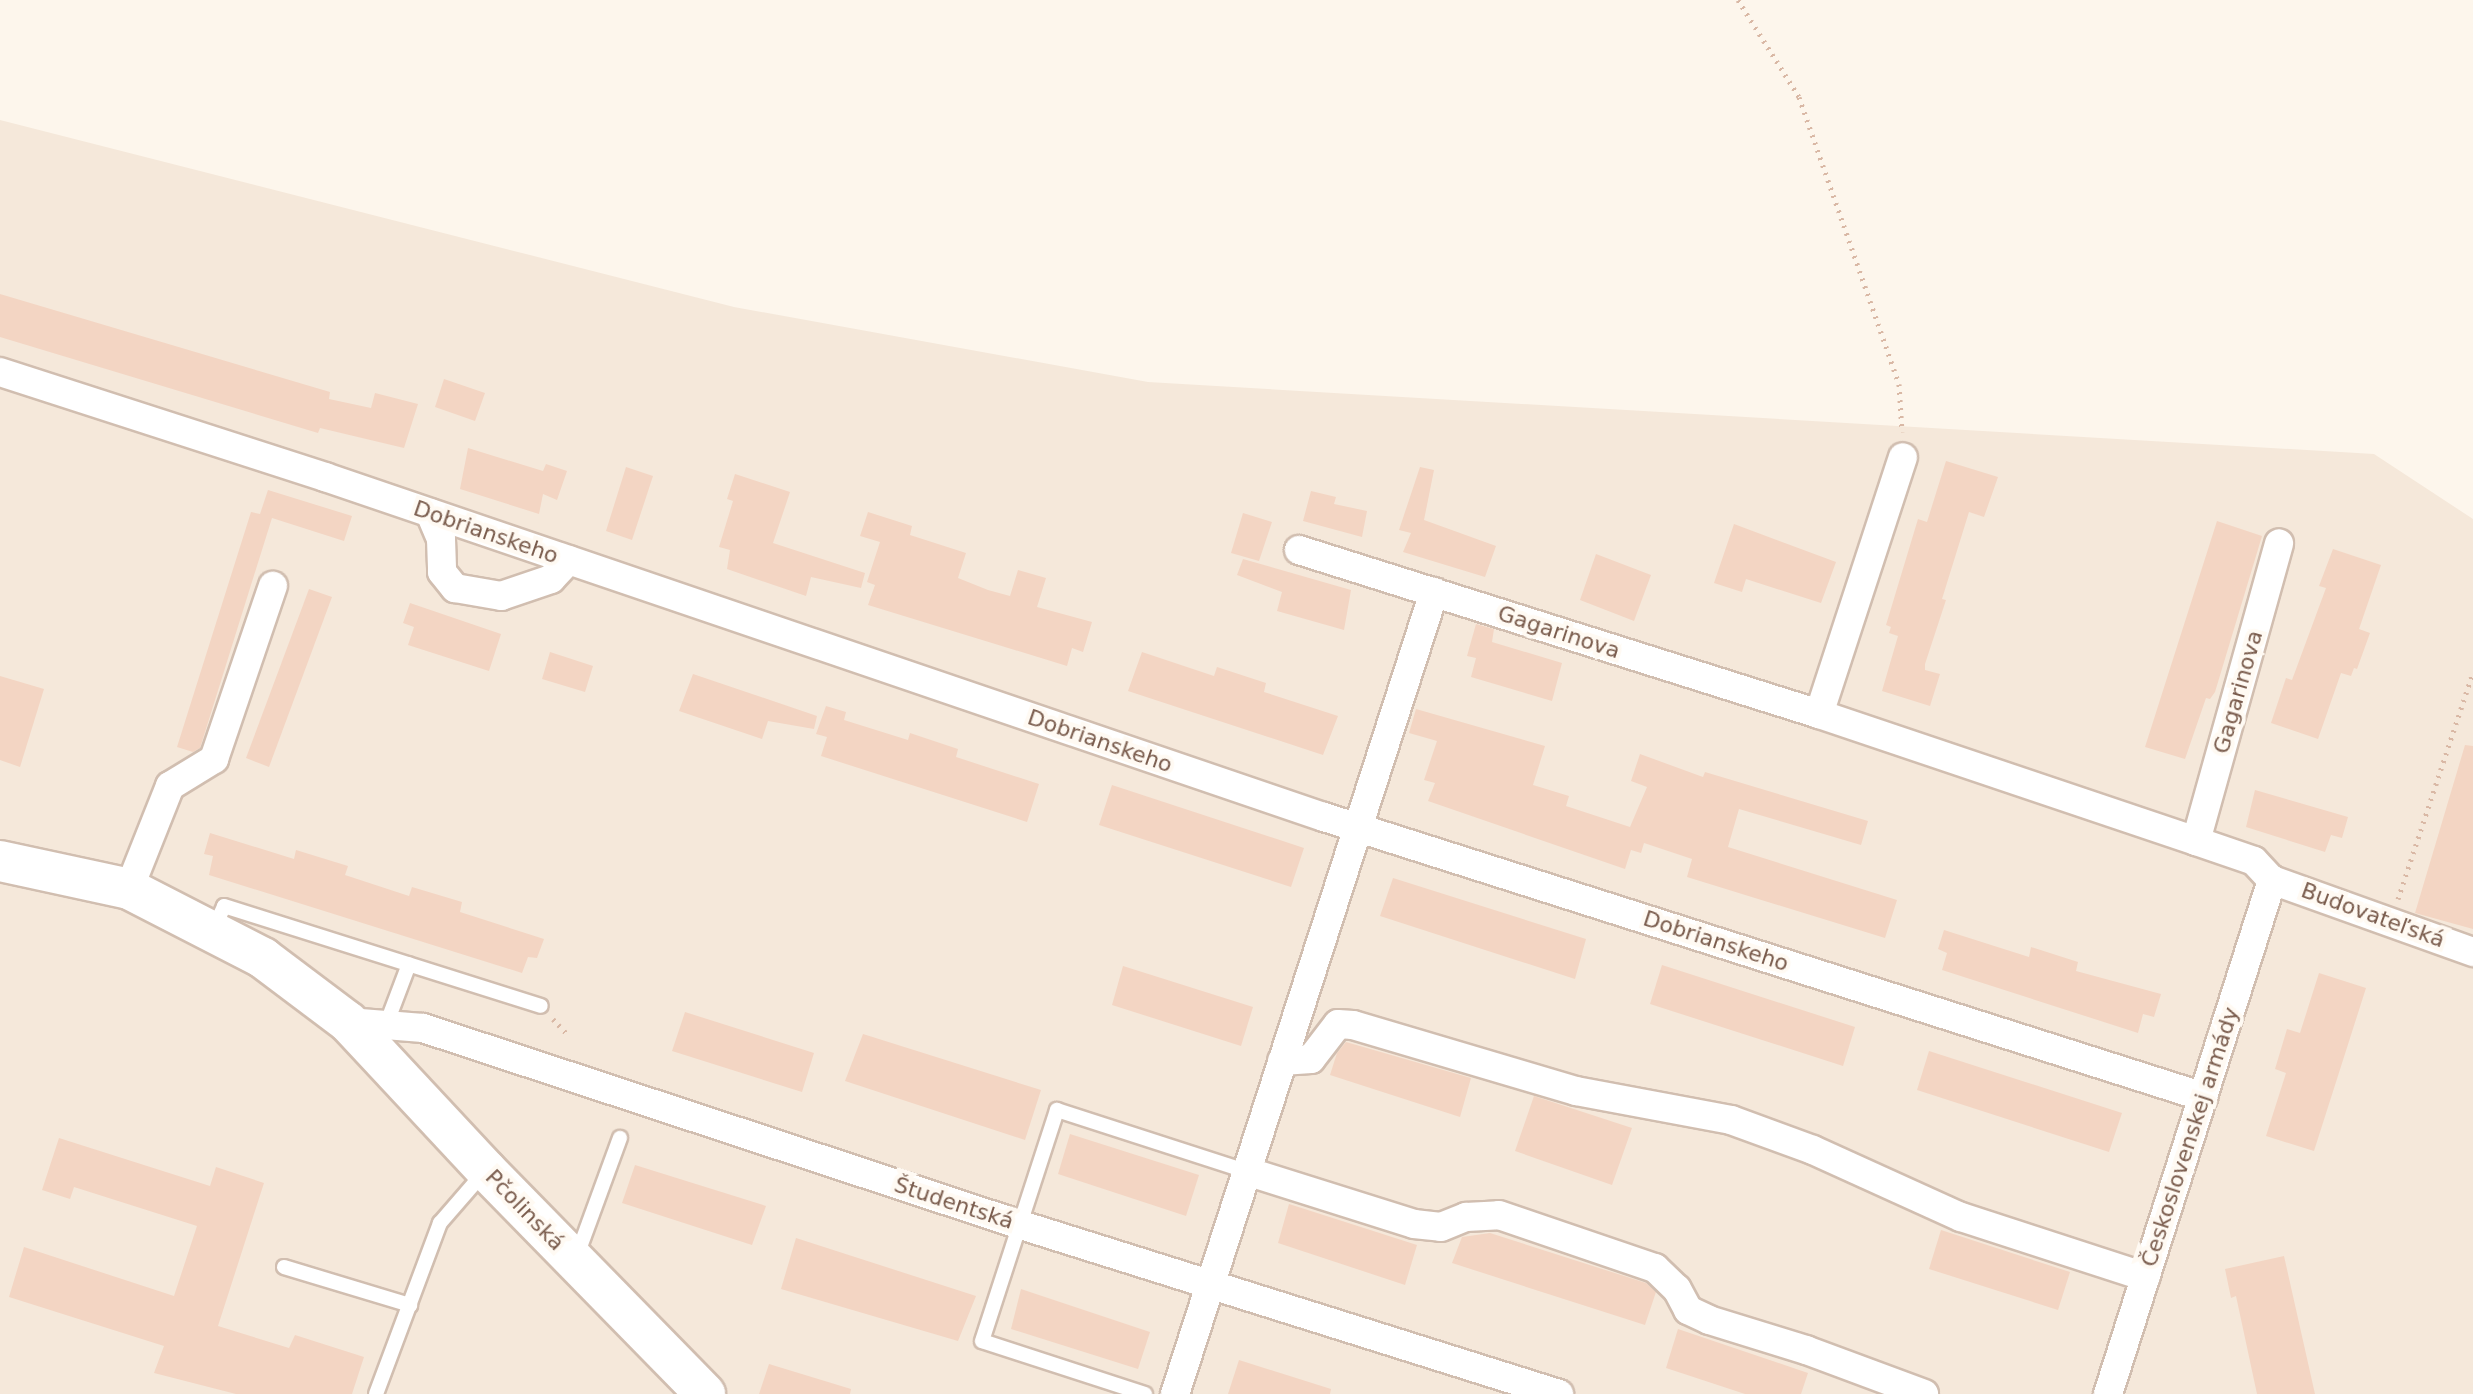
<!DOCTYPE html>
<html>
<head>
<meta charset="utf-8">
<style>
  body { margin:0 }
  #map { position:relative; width:2473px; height:1394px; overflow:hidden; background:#fdf6ec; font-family:"DejaVu Sans",sans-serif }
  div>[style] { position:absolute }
  .residential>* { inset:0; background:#f5e8da }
  .building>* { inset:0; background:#f3d5c3 }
  .path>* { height:5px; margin-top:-2.5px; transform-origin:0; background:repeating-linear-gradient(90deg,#d9b8a5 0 2px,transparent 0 8px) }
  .roads { filter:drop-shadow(2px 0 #d1beb0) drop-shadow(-2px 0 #d1beb0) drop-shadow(0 2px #d1beb0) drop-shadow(0 -2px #d1beb0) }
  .service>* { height:14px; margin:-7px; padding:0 7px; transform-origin:7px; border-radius:7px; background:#fff }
  .minor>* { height:28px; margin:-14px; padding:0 14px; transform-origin:14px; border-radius:14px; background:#fff }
  .secondary>* { height:40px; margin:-20px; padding:0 20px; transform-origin:20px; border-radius:20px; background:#fff }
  span { translate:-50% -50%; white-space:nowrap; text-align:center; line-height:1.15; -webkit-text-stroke:8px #fffaf3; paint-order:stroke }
  .street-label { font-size:22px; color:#7a5c4d }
</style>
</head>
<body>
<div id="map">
  <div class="residential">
    <div style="clip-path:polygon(0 120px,734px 307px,1148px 382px,2374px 454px,2473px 519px,2473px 1394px,0 1394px)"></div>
  </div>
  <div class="building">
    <div style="clip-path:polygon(0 294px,330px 392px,329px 399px,371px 408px,375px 393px,418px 404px,404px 448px,320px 428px,318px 433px,0 337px)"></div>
    <div style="clip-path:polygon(444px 379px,485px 393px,475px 421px,435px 407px)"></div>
    <div style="clip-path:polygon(468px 448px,543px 471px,546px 464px,567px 471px,557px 500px,543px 494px,539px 514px,460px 489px)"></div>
    <div style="clip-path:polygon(1946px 461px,1998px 477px,1984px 517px,1969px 512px,1942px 599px,1946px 600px,1925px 664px,1925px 670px,1940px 674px,1930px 706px,1882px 691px,1898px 636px,1889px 633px,1891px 627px,1886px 625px,1918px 519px,1927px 522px)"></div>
    <div style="clip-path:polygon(626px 467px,653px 476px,632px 540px,606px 531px)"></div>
    <div style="clip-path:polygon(1420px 467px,1434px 470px,1424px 520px,1496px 546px,1485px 577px,1403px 552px,1411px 533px,1399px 530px)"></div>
    <div style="clip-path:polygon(735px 474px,790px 492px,773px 543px,865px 573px,861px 588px,811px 577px,806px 596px,727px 569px,730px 550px,719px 547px,733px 501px,727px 499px)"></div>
    <div style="clip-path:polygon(268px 490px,352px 516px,344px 541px,272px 518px,200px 748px,193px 752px,177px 747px,251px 512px,260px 514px)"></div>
    <div style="clip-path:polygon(1311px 491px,1336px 497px,1334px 504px,1367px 511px,1362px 537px,1303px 521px)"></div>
    <div style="clip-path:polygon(868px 512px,912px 526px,910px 535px,966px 553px,958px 578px,988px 590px,1010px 596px,1018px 570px,1046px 578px,1037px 607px,1092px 622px,1083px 652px,1072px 648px,1067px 666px,868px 605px,875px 585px,867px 582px,880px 542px,860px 536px)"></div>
    <div style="clip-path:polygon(1243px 513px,1272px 522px,1259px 561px,1231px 553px)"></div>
    <div style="clip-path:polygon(2217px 521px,2262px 536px,2215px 692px,2210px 699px,2206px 698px,2185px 759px,2145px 747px)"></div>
    <div style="clip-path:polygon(1734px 524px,1836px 562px,1821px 603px,1746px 579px,1742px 592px,1714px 583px)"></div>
    <div style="clip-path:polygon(2333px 549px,2381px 565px,2359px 629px,2370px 633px,2357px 669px,2354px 668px,2351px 676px,2341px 673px,2318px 739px,2271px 723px,2286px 678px,2292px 680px,2326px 588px,2319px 586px)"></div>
    <div style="clip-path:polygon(1596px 554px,1651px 575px,1634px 621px,1580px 600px)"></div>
    <div style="clip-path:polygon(1243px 559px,1351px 590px,1344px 630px,1277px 611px,1282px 592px,1237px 575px)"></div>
    <div style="clip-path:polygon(309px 589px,332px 597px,269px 767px,246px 758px)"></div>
    <div style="clip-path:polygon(410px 603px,501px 634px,489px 671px,408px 645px,414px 627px,403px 623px)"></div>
    <div style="clip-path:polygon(1476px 624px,1494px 629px,1492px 642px,1562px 663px,1552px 701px,1471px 677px,1476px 658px,1467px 656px)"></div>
    <div style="clip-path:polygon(550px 652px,593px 666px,585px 692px,542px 679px)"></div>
    <div style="clip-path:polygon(1142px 652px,1214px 676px,1217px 667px,1266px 683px,1264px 692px,1338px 716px,1323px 755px,1128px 691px)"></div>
    <div style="clip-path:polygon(693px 674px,817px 716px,814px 729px,768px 721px,762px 739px,679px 711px)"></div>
    <div style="clip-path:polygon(0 676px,44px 689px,20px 767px,0 760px)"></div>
    <div style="clip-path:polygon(826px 706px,846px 712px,844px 720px,908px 740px,910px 733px,958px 749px,956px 757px,1039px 784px,1027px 822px,821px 756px,827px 737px,816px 734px)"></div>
    <div style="clip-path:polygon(1416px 709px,1545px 746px,1533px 785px,1569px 796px,1566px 806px,1630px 827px,1647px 787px,1631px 781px,1640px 754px,1703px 777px,1705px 772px,1868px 821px,1861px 845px,1739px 809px,1728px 847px,1897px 900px,1885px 938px,1687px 877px,1692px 859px,1644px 843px,1641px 853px,1631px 850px,1625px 869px,1428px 801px,1435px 783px,1424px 780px,1437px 741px,1409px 733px)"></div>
    <div style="clip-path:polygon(2465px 745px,2473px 746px,2473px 929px,2415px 913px)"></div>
    <div style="clip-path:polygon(1112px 785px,1304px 848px,1291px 887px,1099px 825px)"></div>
    <div style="clip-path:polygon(2255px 790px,2348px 817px,2342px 838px,2331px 835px,2325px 852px,2246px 827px)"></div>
    <div style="clip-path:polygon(210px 833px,294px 859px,296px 850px,348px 866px,345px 875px,409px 896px,412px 887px,462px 902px,460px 912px,544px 939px,537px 958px,528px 957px,522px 973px,209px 875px,213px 856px,204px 854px)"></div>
    <div style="clip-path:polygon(1393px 878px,1586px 939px,1575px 979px,1380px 916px)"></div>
    <div style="clip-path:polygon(1944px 930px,2029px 957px,2031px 947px,2078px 962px,2076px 971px,2161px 994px,2154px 1017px,2143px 1014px,2138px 1033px,1942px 970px,1947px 953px,1938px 949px)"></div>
    <div style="clip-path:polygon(1662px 965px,1855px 1027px,1843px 1066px,1650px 1004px)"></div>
    <div style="clip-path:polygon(1123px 966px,1253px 1007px,1241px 1046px,1112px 1005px)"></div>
    <div style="clip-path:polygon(2319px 973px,2366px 988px,2314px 1151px,2266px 1136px,2286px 1073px,2275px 1069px,2287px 1029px,2300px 1033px)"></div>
    <div style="clip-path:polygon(685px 1012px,814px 1053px,802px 1092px,672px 1051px)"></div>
    <div style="clip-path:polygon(863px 1034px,1041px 1090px,1025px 1140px,845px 1081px)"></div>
    <div style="clip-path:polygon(1346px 1042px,1471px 1078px,1460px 1117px,1330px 1075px,1337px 1053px)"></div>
    <div style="clip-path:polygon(1929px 1051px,2122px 1113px,2109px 1152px,1917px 1090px)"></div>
    <div style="clip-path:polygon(1534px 1096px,1632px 1128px,1612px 1185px,1515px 1151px)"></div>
    <div style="clip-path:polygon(1070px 1134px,1199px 1175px,1186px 1216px,1058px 1174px)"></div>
    <div style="clip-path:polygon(59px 1138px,210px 1186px,216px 1167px,264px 1183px,218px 1326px,289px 1348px,295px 1335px,364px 1357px,352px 1394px,236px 1394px,154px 1373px,164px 1346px,9px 1297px,24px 1247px,174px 1296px,197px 1226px,74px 1187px,70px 1199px,42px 1190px)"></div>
    <div style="clip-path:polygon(635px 1165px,766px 1206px,752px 1245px,622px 1203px)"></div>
    <div style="clip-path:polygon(1289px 1204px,1417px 1245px,1405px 1285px,1278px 1243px)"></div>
    <div style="clip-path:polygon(1941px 1230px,2070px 1272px,2058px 1310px,1929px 1269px)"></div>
    <div style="clip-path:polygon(1490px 1233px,1646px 1283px,1656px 1292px,1645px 1325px,1452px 1263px,1462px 1237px)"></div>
    <div style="clip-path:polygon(796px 1238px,976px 1296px,958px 1341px,781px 1289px)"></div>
    <div style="clip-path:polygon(2284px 1256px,2315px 1394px,2257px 1394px,2236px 1296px,2231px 1298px,2225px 1269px)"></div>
    <div style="clip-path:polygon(1021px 1289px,1150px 1332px,1138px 1369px,1011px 1329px)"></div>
    <div style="clip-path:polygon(1678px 1329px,1808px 1373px,1801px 1394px,1745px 1394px,1666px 1368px)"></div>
    <div style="clip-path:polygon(1239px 1360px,1331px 1389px,1330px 1394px,1228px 1394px)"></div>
    <div style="clip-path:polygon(769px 1364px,851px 1389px,850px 1394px,759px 1394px)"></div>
  </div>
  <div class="path">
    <div style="left:1738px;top:0;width:115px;rotate:57.8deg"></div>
    <div style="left:1799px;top:97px;width:304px;rotate:70.8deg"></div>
    <div style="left:1899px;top:384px;width:48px;rotate:86.4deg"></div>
    <div style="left:2398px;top:899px;width:239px;rotate:-71.7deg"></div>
    <div style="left:553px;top:1019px;width:23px;rotate:47deg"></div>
  </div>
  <div class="roads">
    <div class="service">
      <div style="left:213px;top:931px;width:27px;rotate:-66deg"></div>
      <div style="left:224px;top:906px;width:332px;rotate:17.5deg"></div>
      <div style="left:386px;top:1025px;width:65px;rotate:-69.3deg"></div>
      <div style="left:576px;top:1258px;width:128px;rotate:-69.9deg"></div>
      <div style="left:284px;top:1267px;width:132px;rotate:16.8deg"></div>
      <div style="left:376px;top:1394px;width:183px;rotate:-69.5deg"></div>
      <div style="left:440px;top:1223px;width:69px;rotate:-49.1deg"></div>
      <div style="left:1145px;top:1394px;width:171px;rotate:-162deg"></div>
      <div style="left:982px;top:1341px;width:243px;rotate:-72deg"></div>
      <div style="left:1057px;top:1110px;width:199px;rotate:17.9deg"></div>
    </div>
    <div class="minor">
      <div style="left:0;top:372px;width:342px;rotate:17.9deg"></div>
      <div style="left:325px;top:477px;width:1055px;rotate:18.8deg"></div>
      <div style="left:1324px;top:817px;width:923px;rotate:17.65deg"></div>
      <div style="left:430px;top:513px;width:28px;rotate:67deg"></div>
      <div style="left:441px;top:539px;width:33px;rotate:88deg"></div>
      <div style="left:442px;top:572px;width:21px;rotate:51deg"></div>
      <div style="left:455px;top:588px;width:47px;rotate:9.9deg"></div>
      <div style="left:501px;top:596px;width:53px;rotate:-18.8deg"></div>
      <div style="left:551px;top:579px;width:26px;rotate:-47deg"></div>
      <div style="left:1299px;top:550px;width:545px;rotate:17.5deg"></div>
      <div style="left:1819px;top:714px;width:398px;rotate:18.6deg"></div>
      <div style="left:2196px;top:841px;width:61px;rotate:19deg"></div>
      <div style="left:2254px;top:861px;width:26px;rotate:47deg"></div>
      <div style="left:2272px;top:880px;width:214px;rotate:19.7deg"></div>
      <div style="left:1819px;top:714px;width:270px;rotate:-71.9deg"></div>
      <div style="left:2196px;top:841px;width:309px;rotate:-74.4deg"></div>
      <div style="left:129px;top:889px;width:111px;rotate:-68.3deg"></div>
      <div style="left:170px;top:786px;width:52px;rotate:-31.5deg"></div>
      <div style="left:214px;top:759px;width:183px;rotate:-71.2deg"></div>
      <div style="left:348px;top:1022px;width:75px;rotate:4.6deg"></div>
      <div style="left:423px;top:1028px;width:630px;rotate:18.23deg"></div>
      <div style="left:1021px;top:1225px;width:564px;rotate:17.44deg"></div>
      <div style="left:1282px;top:1061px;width:29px;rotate:-4deg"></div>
      <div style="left:1311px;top:1059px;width:44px;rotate:-52.4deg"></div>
      <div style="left:1338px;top:1024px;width:15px;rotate:4deg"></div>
      <div style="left:1353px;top:1025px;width:233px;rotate:16.5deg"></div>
      <div style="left:1576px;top:1091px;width:158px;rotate:10.6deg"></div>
      <div style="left:1731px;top:1120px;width:87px;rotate:20.1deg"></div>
      <div style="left:1813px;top:1150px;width:162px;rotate:24.4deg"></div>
      <div style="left:1961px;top:1217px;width:194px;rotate:18deg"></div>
      <div style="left:1246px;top:1171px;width:176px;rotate:17.5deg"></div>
      <div style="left:1414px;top:1224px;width:27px;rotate:6deg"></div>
      <div style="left:1441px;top:1227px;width:27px;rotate:-22deg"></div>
      <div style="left:1466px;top:1217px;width:33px;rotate:-3deg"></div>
      <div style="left:1499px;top:1215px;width:165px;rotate:18.8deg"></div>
      <div style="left:1655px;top:1268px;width:30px;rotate:44deg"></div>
      <div style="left:1677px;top:1289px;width:24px;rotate:62deg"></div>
      <div style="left:1688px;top:1310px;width:23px;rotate:25deg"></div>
      <div style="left:1709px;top:1320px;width:102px;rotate:17.2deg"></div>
      <div style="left:1806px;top:1350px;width:126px;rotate:20.4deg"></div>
      <div style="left:1175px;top:1394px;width:843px;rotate:-72.1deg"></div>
      <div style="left:2108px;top:1394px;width:540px;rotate:-72.3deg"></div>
    </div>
    <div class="secondary">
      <div style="left:0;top:861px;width:132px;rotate:12.2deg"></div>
      <div style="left:129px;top:889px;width:151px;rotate:27.2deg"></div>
      <div style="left:263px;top:958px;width:106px;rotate:37deg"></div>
      <div style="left:348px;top:1022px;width:202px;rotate:47deg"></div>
      <div style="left:486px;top:1170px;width:313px;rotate:45.6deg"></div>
    </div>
  </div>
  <div class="street-label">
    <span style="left:486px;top:532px;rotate:19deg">Dobrianskeho</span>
    <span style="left:1559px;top:632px;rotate:18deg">Gagarinova</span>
    <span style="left:2238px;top:692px;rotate:-74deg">Gagarinova</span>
    <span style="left:1100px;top:741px;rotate:19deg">Dobrianskeho</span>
    <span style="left:2373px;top:915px;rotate:20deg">Budovateľská</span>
    <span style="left:1716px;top:941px;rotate:18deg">Dobrianskeho</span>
    <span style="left:2190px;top:1137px;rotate:-72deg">Československej armády</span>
    <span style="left:954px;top:1203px;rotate:18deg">Študentská</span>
    <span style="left:525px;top:1210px;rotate:46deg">Pčolinská</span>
  </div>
</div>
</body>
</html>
